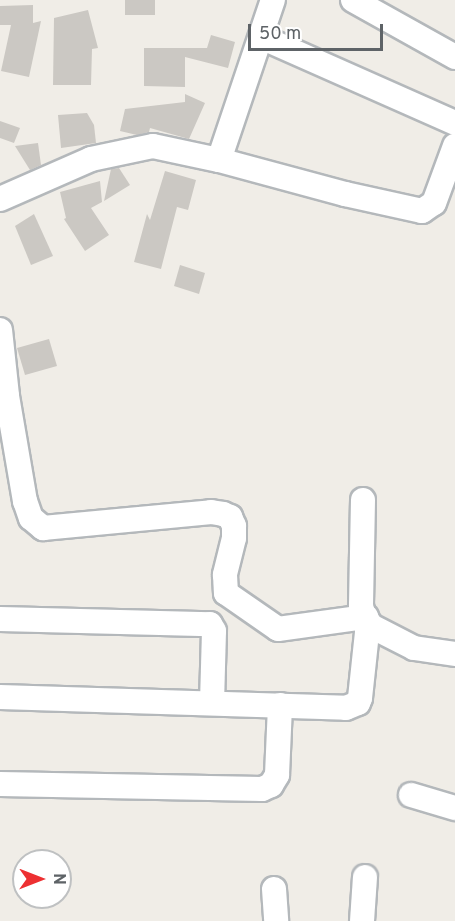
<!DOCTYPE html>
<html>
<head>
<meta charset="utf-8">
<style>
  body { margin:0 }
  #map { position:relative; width:455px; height:921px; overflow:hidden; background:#f0ede7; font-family:Overpass,sans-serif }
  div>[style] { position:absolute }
  .building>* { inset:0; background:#cbc8c3 }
  .roads { filter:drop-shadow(2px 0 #b4b8bb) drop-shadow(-2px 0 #b4b8bb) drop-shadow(0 2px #b4b8bb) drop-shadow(0 -2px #b4b8bb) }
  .minor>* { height:24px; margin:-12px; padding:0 12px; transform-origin:12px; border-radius:12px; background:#fff }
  span { translate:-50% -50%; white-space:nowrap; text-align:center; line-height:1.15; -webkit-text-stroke:4.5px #fff; paint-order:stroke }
  .north { position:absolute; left:12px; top:849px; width:60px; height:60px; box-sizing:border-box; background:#fff; border:2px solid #bfc1c2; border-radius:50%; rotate:90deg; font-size:16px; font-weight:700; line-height:24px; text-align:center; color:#5e6367 }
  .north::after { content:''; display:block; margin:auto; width:21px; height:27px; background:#ed3032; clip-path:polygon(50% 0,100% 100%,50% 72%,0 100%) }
  .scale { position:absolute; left:248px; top:24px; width:135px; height:27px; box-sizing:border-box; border:3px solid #5e6367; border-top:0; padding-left:8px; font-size:18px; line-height:21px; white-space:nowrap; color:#5e6367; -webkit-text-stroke:4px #fff; paint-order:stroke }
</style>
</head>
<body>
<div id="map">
  <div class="building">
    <div style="clip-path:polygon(125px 0,155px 0,155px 15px,125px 15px)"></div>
    <div style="clip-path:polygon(33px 5px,33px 23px,41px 21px,29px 77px,1px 71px,11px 25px,0 25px,0 6px)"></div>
    <div style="clip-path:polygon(88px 10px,98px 48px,92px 49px,91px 85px,53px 85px,54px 18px)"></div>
    <div style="clip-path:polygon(211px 35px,235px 42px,228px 68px,185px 57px,185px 87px,144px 86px,144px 48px,207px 48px)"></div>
    <div style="clip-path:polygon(185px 94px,205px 103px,189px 139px,150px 128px,149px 132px,137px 135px,120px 131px,125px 109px,185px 102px)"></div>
    <div style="clip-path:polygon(87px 113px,94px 125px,96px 143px,61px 148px,58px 115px)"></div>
    <div style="clip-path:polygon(0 121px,20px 128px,14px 143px,0 138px)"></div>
    <div style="clip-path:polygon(38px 143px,41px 165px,30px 170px,15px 146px)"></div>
    <div style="clip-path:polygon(119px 168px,130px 185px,104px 201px,111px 169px)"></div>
    <div style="clip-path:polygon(165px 171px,196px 180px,188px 210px,177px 207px,161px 269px,134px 262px,147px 214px,150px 220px)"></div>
    <div style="clip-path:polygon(100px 181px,102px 202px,91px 208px,109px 235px,85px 251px,64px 219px,66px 218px,60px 192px)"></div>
    <div style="clip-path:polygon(34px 214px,53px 256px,31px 265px,15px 226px)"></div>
    <div style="clip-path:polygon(180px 265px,205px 273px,199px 294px,174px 286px)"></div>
    <div style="clip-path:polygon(49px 339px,57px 366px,25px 375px,17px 348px)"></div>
  </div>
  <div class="roads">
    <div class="minor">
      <div style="left:353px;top:0;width:117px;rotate:29.2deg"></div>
      <div style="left:261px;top:37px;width:212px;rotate:23.9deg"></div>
      <div style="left:219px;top:160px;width:169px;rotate:-71.4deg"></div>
      <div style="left:0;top:199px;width:99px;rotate:-23.7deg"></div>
      <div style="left:91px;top:159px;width:63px;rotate:-11.8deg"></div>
      <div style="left:153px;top:146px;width:67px;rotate:12deg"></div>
      <div style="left:219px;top:160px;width:131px;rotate:15.1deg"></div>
      <div style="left:345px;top:194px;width:79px;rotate:12.4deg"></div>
      <div style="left:422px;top:211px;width:14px;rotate:-34deg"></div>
      <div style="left:434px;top:203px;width:61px;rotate:-69.8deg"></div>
      <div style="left:0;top:330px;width:66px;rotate:83.9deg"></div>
      <div style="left:7px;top:396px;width:107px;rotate:80.3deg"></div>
      <div style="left:25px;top:501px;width:18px;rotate:71deg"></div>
      <div style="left:31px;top:518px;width:16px;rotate:40deg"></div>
      <div style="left:43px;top:528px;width:169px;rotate:-5.4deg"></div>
      <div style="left:211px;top:512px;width:12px;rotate:9deg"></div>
      <div style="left:223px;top:514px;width:8px;rotate:23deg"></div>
      <div style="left:230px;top:517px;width:10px;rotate:66deg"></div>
      <div style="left:234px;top:526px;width:12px;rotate:90deg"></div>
      <div style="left:234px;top:538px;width:38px;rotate:104deg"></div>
      <div style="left:225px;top:575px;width:18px;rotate:87deg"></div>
      <div style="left:226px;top:593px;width:63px;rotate:34.7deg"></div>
      <div style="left:278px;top:629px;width:89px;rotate:-7.8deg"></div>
      <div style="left:363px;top:500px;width:105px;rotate:91.1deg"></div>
      <div style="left:361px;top:605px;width:6px;rotate:81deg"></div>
      <div style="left:362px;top:611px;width:17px;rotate:59deg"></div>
      <div style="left:0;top:619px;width:210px;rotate:1.4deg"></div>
      <div style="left:210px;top:624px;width:8px;rotate:60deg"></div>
      <div style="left:214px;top:631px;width:71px;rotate:91.6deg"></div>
      <div style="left:0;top:697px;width:346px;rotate:1.8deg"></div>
      <div style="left:346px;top:708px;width:13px;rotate:-23deg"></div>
      <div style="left:358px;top:703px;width:5px;rotate:-68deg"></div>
      <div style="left:360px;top:698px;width:66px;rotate:-83.9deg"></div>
      <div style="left:367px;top:632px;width:7px;rotate:-56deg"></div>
      <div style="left:371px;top:626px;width:48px;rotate:27.1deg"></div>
      <div style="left:414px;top:648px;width:41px;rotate:8.3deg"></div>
      <div style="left:0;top:784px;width:262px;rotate:1.1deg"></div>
      <div style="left:262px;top:789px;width:10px;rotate:-24deg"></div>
      <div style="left:271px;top:785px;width:12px;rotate:-59deg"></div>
      <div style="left:277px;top:775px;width:70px;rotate:-87.5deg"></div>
      <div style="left:411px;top:795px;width:46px;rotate:16.5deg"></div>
      <div style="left:274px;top:889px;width:32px;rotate:86deg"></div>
      <div style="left:362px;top:921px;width:44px;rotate:-86.1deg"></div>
    </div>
  </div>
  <div class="north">N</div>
  <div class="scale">50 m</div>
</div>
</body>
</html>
